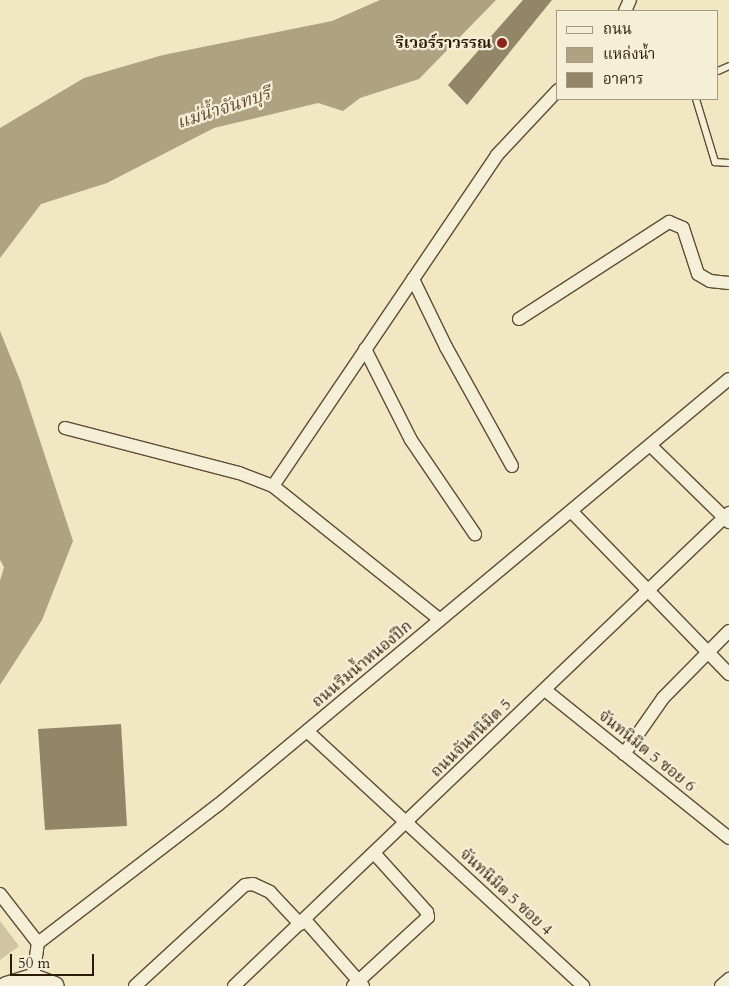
<!DOCTYPE html>
<html>
<head>
<meta charset="utf-8">
<style>
  body { margin:0 }
  #map { position:relative; width:729px; height:986px; overflow:hidden; background:#f1e7c3; font-family:Cardo,"Noto Serif Thai",serif }
  div>[style] { position:absolute }
  .green>* { inset:0; background:#d0c4a3 }
  .water>* { inset:0; background:#aea282 }
  .building>* { inset:0; background:#928568 }
  .roads { filter:drop-shadow(1px 0 #5d4e34) drop-shadow(-1px 0 #5d4e34) drop-shadow(0 1px #5d4e34) drop-shadow(0 -1px #5d4e34) }
  .service>* { height:6px; margin:-3px; padding:0 3px; transform-origin:3px; border-radius:3px; background:#f6efd8 }
  .minor>* { height:12px; margin:-6px; padding:0 6px; transform-origin:6px; border-radius:6px; background:#f6efd8 }
  .secondary>* { height:18px; margin:-9px; padding:0 9px; transform-origin:9px; border-radius:9px; background:#f6efd8 }
  .dots>* { width:14px; height:14px; translate:-50% -50%; box-sizing:border-box; border:2px solid #f6efd8; border-radius:50% }
  span { translate:-50% -50%; white-space:nowrap; text-align:center; line-height:1.15; -webkit-text-stroke:4.5px #f6efd8; paint-order:stroke }
  .poi-label { font-size:16px; color:#2c1b05; font-weight:700 }
  .right { translate:-100% -50%; text-align:right }
  .street-label { font-size:16px; color:#2c1b05 }
  .water-label { font-size:18px; color:#605137; font-style:italic }
  .legend { position:absolute; left:556px; top:10px; width:162px; height:90px; box-sizing:border-box; background:#f6efd8; border:1px solid #a59a84; margin:0; padding:6px 9px; list-style:none; font-size:15px; color:#2c1b05 }
  .legend li { display:flex; align-items:center; gap:10px; height:25px }
  .legend b { width:25px; border:1px solid #a59a84 }
  .scale { position:absolute; left:10px; top:954px; width:84px; height:22px; box-sizing:border-box; border:2px solid #2c1b05; border-top:0; padding-left:6px; font-size:15px; line-height:18px; white-space:nowrap; color:#2c1b05; -webkit-text-stroke:4px #f6efd8; paint-order:stroke }
</style>
</head>
<body>
<div id="map">
  <div class="green">
    <div style="clip-path:polygon(0 921px,19px 946px,0 960px)"></div>
  </div>
  <div class="water">
    <div style="clip-path:polygon(380px 0,496px 0,419px 79px,360px 98px,343px 111px,318px 103px,214px 128px,107px 183px,41px 204px,0 258px,0 128px,84px 78px,163px 55px,332px 21px)"></div>
    <div style="clip-path:polygon(0 331px,20px 380px,73px 541px,42px 620px,0 685px,0 581px,4px 567px,0 560px)"></div>
  </div>
  <div class="building">
    <div style="clip-path:polygon(523px 0,552px 0,467px 105px,448px 85px)"></div>
    <div style="clip-path:polygon(121px 724px,127px 826px,45px 830px,38px 729px)"></div>
  </div>
  <div class="roads">
    <div class="service">
      <div style="left:718px;top:71px;width:12px;rotate:-24deg"></div>
      <div style="left:696px;top:99px;width:66px;rotate:73.2deg"></div>
      <div style="left:715px;top:162px;width:14px;rotate:4deg"></div>
    </div>
    <div class="minor">
      <div style="left:625px;top:11px;width:12px;rotate:-66deg"></div>
      <div style="left:413px;top:279px;width:76px;rotate:64.1deg"></div>
      <div style="left:446px;top:347px;width:136px;rotate:61deg"></div>
      <div style="left:519px;top:319px;width:179px;rotate:-32.9deg"></div>
      <div style="left:669px;top:222px;width:15px;rotate:23deg"></div>
      <div style="left:683px;top:228px;width:48px;rotate:71.9deg"></div>
      <div style="left:698px;top:274px;width:14px;rotate:30deg"></div>
      <div style="left:710px;top:281px;width:19px;rotate:6deg"></div>
      <div style="left:365px;top:349px;width:102px;rotate:63.2deg"></div>
      <div style="left:411px;top:440px;width:114px;rotate:55.8deg"></div>
      <div style="left:65px;top:428px;width:180px;rotate:14.5deg"></div>
      <div style="left:239px;top:473px;width:36px;rotate:21deg"></div>
      <div style="left:273px;top:486px;width:213px;rotate:38.7deg"></div>
      <div style="left:651px;top:446px;width:109px;rotate:44.3deg"></div>
      <div style="left:273px;top:486px;width:400px;rotate:-55.9deg"></div>
      <div style="left:497px;top:155px;width:89px;rotate:-46.8deg"></div>
      <div style="left:572px;top:512px;width:226px;rotate:45.9deg"></div>
      <div style="left:545px;top:690px;width:236px;rotate:38.8deg"></div>
      <div style="left:307px;top:731px;width:376px;rotate:42.7deg"></div>
      <div style="left:624px;top:754px;width:68px;rotate:-55.1deg"></div>
      <div style="left:663px;top:698px;width:94px;rotate:-45.4deg"></div>
      <div style="left:0;top:894px;width:62px;rotate:52.2deg"></div>
      <div style="left:305px;top:920px;width:88px;rotate:48.7deg"></div>
      <div style="left:33px;top:978px;width:35px;rotate:-82deg"></div>
      <div style="left:38px;top:943px;width:227px;rotate:-37.5deg"></div>
      <div style="left:218px;top:805px;width:665px;rotate:-39.82deg"></div>
      <div style="left:135px;top:986px;width:149px;rotate:-42.6deg"></div>
      <div style="left:245px;top:885px;width:8px;rotate:-7deg"></div>
      <div style="left:253px;top:884px;width:19px;rotate:25deg"></div>
      <div style="left:270px;top:892px;width:44px;rotate:46.8deg"></div>
      <div style="left:234px;top:986px;width:685px;rotate:-43.7deg"></div>
      <div style="left:353px;top:986px;width:102px;rotate:-42.6deg"></div>
      <div style="left:428px;top:917px;width:5px;rotate:-101deg"></div>
      <div style="left:427px;top:912px;width:79px;rotate:-131.9deg"></div>
      <div style="left:721px;top:986px;width:11px;rotate:-41deg"></div>
    </div>
    <div class="secondary">
      <div style="left:6px;top:986px;width:28px;rotate:-17deg"></div>
      <div style="left:33px;top:978px;width:23px;rotate:20deg"></div>
    </div>
  </div>
  <div class="dots">
    <div style="left:502px;top:43px;background:#8f2418"></div>
  </div>
  <div class="poi-label">
    <span class="right" style="left:492px;top:43px">ริเวอร์ราวรรณ</span>
  </div>
  <div class="street-label">
    <span style="left:362px;top:664px;rotate:-40deg">ถนนริมน้ำหนองปึก</span>
    <span style="left:471px;top:738px;rotate:-44deg">ถนนจันทนิมิต 5</span>
    <span style="left:647px;top:751px;rotate:39deg">จันทนิมิต 5 ซอย 6</span>
    <span style="left:506px;top:892px;rotate:43deg">จันทนิมิต 5 ซอย 4</span>
  </div>
  <div class="water-label">
    <span style="left:224px;top:109px;rotate:-18deg">แม่น้ำจันทบุรี</span>
  </div>
  <ul class="legend">
  <li><b style="height:6px;background:#f6efd8"></b>ถนน</li>
  <li><b style="height:14px;background:#aea282"></b>แหล่งน้ำ</li>
  <li><b style="height:14px;background:#928568"></b>อาคาร</li>
  </ul>
  <div class="scale">50 m</div>
</div>
</body>
</html>
